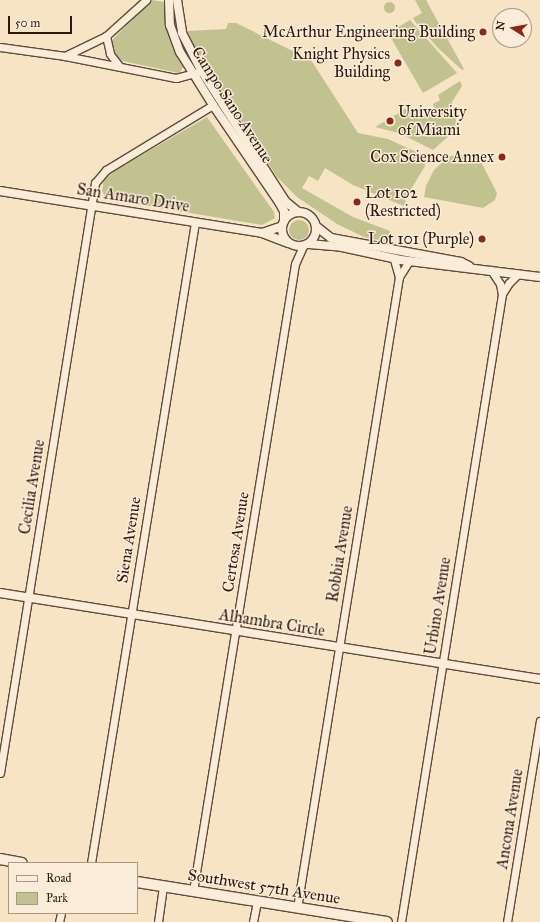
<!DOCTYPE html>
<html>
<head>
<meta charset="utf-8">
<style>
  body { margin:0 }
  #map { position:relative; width:540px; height:922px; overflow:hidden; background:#f6e4c5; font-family:"IM FELL Great Primer",serif }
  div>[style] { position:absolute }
  .green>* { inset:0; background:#c2c291 }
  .round { border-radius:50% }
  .roads { filter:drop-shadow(1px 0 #624a3b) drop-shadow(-1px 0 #624a3b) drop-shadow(0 1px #624a3b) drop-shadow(0 -1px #624a3b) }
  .minor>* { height:7px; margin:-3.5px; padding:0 3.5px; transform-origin:3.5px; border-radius:3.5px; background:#f9edd9 }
  .tertiary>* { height:8px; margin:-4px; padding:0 4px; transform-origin:4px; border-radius:4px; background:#f9edd9 }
  .tertiary>.ring { margin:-4px; padding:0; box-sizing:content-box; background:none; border:8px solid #f9edd9; border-radius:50% }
  .secondary>* { height:10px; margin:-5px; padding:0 5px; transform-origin:5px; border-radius:5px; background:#f9edd9 }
  .dots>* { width:11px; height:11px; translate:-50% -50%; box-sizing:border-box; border:2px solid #f9edd9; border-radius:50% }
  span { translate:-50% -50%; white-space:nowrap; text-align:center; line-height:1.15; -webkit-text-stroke:3px #f9edd9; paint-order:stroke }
  .poi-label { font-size:16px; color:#30170d }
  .right { translate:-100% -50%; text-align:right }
  .left { translate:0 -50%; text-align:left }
  .street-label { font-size:16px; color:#30170d }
  .legend { position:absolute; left:8px; top:862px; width:130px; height:52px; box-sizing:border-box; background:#f9edd9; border:1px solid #a99787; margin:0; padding:5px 7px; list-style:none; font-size:12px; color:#30170d }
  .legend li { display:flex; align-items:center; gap:8px; height:20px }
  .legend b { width:20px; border:1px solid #a99787 }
  .north { position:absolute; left:492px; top:8px; width:40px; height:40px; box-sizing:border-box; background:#f9edd9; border:1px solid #a99787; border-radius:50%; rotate:281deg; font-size:11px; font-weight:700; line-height:16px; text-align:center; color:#30170d }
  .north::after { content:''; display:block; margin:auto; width:14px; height:18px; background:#8f2418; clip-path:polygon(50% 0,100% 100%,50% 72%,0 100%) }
  .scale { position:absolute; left:8px; top:16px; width:64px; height:18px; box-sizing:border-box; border:2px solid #30170d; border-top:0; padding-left:5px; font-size:12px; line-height:14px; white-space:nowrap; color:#30170d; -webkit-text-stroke:3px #f9edd9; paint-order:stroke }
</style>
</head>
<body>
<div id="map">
  <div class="green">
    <div style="clip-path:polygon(152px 0,165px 2px,184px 66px,179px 73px,122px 61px,115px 56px,112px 50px,112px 40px)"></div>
    <div style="clip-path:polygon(415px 0,426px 0,464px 69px,462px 70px,438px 48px,419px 27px,413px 18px,422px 13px)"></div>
    <div class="round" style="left:383.5px;top:1.5px;width:11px;height:11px"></div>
    <div style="clip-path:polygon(410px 20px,457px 73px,423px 93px,388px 33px)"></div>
    <div style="clip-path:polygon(228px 23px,236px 23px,311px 60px,358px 133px,388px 139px,423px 155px,425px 166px,407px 196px,404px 206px,353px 185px,325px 168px,318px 181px,309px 176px,302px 188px,353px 217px,390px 231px,388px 242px,364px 237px,337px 224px,297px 197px,277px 177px,195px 49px,187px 31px,226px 29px)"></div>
    <div style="clip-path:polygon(460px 81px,462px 86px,452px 102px,456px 121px,455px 126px,451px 134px,433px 150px,399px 133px,375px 127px,409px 107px,414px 115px,418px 113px,421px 117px,434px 108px,433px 104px,440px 100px,438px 95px)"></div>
    <div style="clip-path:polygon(207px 117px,274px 212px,275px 218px,262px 225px,106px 199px,102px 191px,104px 180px,113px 172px)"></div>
    <div style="clip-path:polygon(467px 154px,474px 155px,480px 160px,497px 193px,495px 200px,483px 208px,424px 197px,426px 186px,434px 170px,450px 156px)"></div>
    <div class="round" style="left:289px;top:220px;width:20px;height:20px"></div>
  </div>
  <div class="roads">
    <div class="minor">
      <div style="left:106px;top:36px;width:18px;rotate:77deg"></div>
      <div style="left:110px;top:54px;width:15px;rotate:53deg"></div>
      <div style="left:0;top:47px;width:66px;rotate:7.9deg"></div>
      <div style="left:65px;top:56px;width:113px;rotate:11.2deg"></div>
      <div style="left:176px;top:78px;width:23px;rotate:-15deg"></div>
      <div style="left:65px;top:56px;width:46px;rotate:-26deg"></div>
      <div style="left:106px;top:36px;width:54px;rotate:-42deg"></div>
      <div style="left:491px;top:270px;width:17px;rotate:57deg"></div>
      <div style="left:500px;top:284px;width:10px;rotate:79deg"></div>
      <div style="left:399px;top:277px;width:19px;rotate:-58deg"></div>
      <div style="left:0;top:773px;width:598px;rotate:-80.85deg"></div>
      <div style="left:95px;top:183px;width:17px;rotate:-50deg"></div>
      <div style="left:106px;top:170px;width:125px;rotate:-31.3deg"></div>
      <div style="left:91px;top:863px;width:649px;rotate:-80.78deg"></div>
      <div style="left:193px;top:891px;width:635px;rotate:-80.76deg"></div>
      <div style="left:295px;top:264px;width:20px;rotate:-66deg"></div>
      <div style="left:297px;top:908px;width:639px;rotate:-80.82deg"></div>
      <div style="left:399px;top:277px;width:19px;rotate:-106deg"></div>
      <div style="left:59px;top:922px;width:9px;rotate:-77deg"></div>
      <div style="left:158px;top:922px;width:36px;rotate:-82deg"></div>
      <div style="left:253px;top:922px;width:21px;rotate:-79deg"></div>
      <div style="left:401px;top:922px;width:636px;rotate:-80.86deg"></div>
      <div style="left:502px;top:294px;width:13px;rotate:-58deg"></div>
      <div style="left:509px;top:283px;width:13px;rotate:-45deg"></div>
      <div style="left:507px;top:922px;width:204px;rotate:-80.7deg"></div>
    </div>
    <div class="tertiary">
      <div style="left:169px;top:0;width:25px;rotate:88deg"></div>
      <div style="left:170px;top:25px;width:29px;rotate:70deg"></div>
      <div style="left:180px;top:52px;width:62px;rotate:58.1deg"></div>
      <div style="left:213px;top:105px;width:117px;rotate:55.8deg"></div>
      <div style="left:279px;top:202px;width:10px;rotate:61deg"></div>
      <div style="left:284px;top:211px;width:10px;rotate:90deg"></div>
      <div style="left:177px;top:0;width:33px;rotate:81deg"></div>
      <div style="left:182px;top:33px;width:42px;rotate:62.8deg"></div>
      <div style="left:201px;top:70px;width:156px;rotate:57.3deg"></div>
      <div style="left:285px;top:201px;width:17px;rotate:40deg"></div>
      <div style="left:0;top:191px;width:265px;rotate:9.1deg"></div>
      <div style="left:262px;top:233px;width:28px;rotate:21deg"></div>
      <div class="ring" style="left:282px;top:212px;width:26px;height:26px"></div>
      <div style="left:317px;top:227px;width:18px;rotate:38deg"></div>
      <div style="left:331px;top:238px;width:132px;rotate:10.5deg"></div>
      <div style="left:461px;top:262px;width:9px;rotate:27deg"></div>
      <div style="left:262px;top:233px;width:21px;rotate:-19deg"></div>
      <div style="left:309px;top:244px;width:33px;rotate:5deg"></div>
      <div style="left:342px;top:247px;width:60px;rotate:12.4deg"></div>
      <div style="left:401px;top:260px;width:140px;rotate:7deg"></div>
      <div style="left:0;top:593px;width:547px;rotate:9.05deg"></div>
    </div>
    <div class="secondary">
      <div style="left:0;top:859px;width:22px;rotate:10deg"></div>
      <div style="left:137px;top:882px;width:253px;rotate:9.1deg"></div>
    </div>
  </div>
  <div class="dots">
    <div style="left:483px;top:32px;background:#8f2418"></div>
    <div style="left:398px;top:63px;background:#8f2418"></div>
    <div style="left:390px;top:121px;background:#8f2418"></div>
    <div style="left:502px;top:157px;background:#8f2418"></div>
    <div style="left:357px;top:202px;background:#8f2418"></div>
    <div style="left:482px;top:239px;background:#8f2418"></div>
  </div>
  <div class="poi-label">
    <span class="right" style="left:475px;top:32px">McArthur Engineering Building</span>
    <span class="right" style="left:390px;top:63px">Knight Physics<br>Building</span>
    <span class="left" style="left:398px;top:121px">University<br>of Miami</span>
    <span class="right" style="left:494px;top:157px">Cox Science Annex</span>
    <span class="left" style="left:365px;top:202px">Lot 102<br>(Restricted)</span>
    <span class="right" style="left:474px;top:239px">Lot 101 (Purple)</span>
  </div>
  <div class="street-label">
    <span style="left:232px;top:105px;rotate:57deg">Campo Sano Avenue</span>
    <span style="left:133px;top:198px;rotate:9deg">San Amaro Drive</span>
    <span style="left:32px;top:487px;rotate:-81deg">Cecilia Avenue</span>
    <span style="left:129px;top:540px;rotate:-81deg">Siena Avenue</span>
    <span style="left:236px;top:542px;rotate:-81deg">Certosa Avenue</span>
    <span style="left:340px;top:554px;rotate:-81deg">Robbia Avenue</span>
    <span style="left:438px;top:606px;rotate:-81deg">Urbino Avenue</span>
    <span style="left:272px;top:623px;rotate:9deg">Alhambra Circle</span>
    <span style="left:510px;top:819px;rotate:-81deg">Ancona Avenue</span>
    <span style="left:264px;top:887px;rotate:9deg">Southwest 57th Avenue</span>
  </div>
  <ul class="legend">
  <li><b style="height:5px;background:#f9edd9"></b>Road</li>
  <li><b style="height:11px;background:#c2c291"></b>Park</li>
  </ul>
  <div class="north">N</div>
  <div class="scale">50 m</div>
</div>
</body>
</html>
